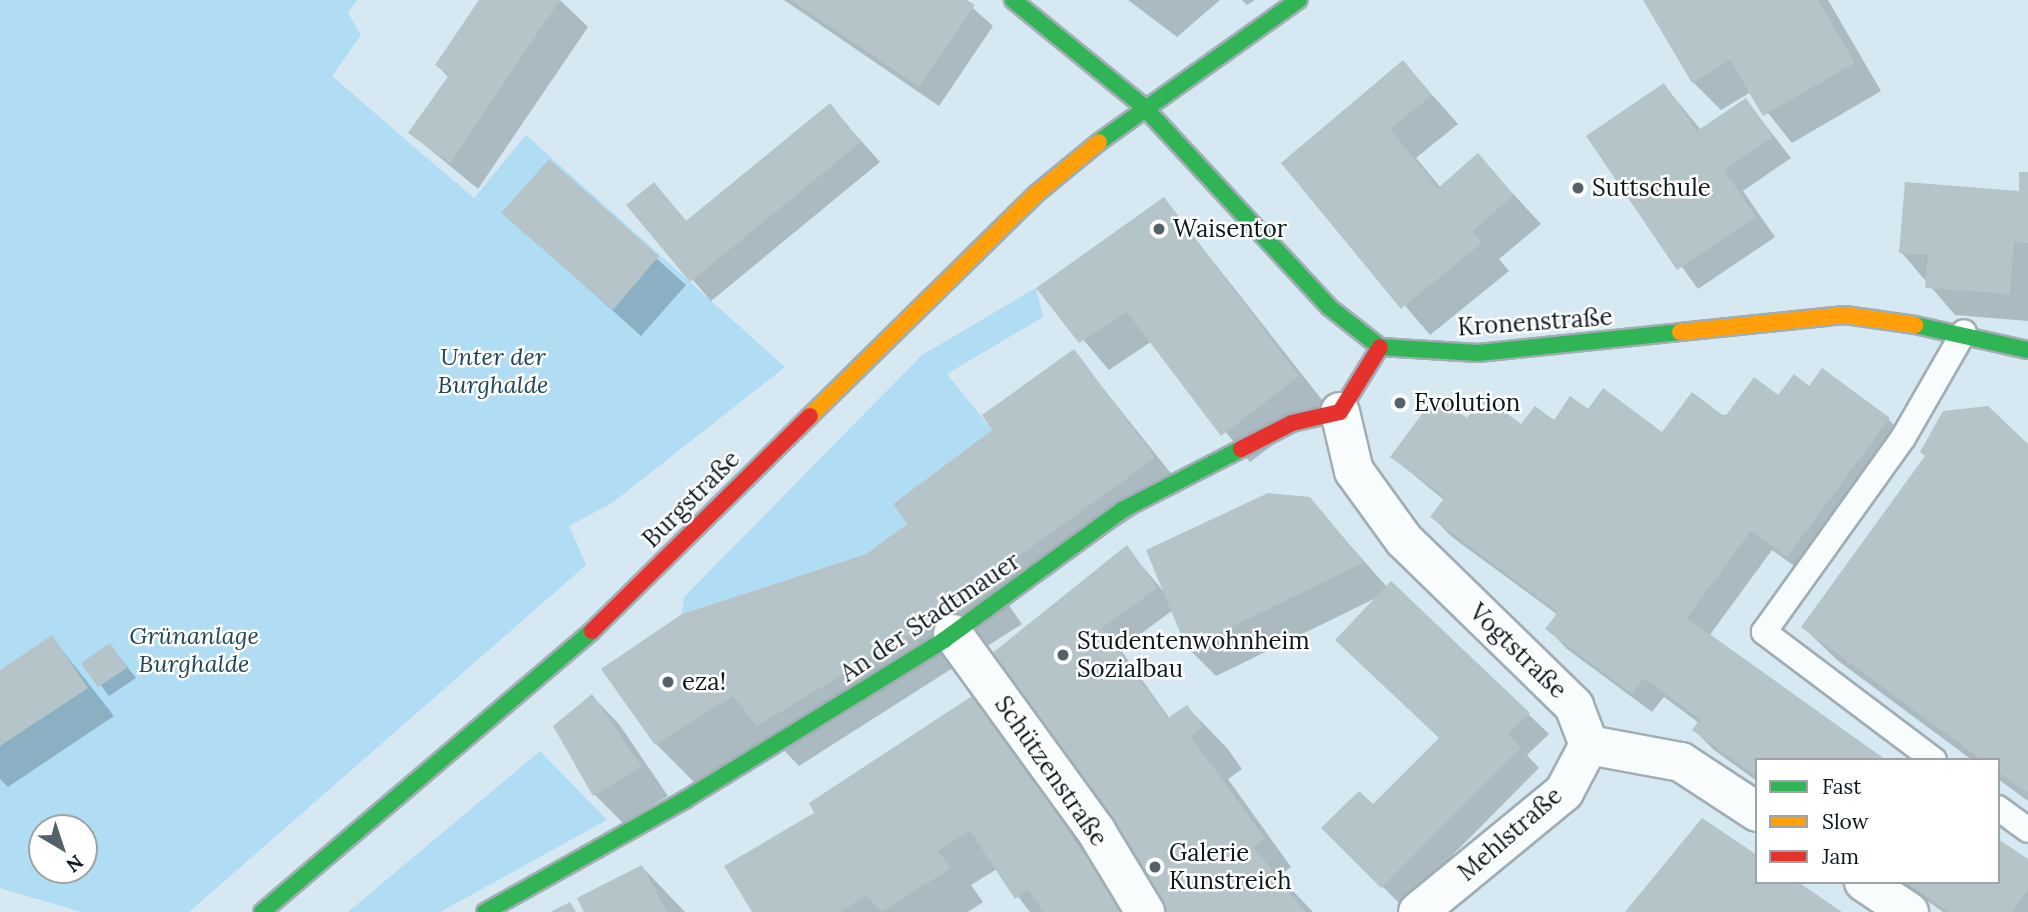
<!DOCTYPE html>
<html>
<head>
<meta charset="utf-8">
<style>
  body { margin:0 }
  #map { position:relative; width:2028px; height:912px; overflow:hidden; background:#d6e8f1; font-family:Lora,serif }
  div>[style] { position:absolute }
  .green>* { inset:0; background:#b0ddf4 }
  .shadow>* { inset:0; background:#0003 }
  .building>* { inset:0; background:#b4c4c8 }
  .roads { filter:drop-shadow(2px 0 #a0aeb4) drop-shadow(-2px 0 #a0aeb4) drop-shadow(0 2px #a0aeb4) drop-shadow(0 -2px #a0aeb4) }
  .lane>* { height:24px; margin:-12px; padding:0 12px; transform-origin:12px; border-radius:12px; background:#f9fcfd }
  .street>* { height:38px; margin:-19px; padding:0 19px; transform-origin:19px; border-radius:19px; background:#f9fcfd }
  .fast>* { height:16px; margin:-8px; padding:0 8px; transform-origin:8px; border-radius:8px; background:#30b455 }
  .slow>* { height:16px; margin:-8px; padding:0 8px; transform-origin:8px; border-radius:8px; background:#ff9f0a }
  .jam>* { height:16px; margin:-8px; padding:0 8px; transform-origin:8px; border-radius:8px; background:#e5322d }
  .dots>* { width:19px; height:19px; translate:-50% -50%; box-sizing:border-box; border:4px solid #fff; border-radius:50% }
  span { translate:-50% -50%; white-space:nowrap; text-align:center; line-height:1.15; -webkit-text-stroke:5px #fff; paint-order:stroke }
  .poi-label { font-size:24px; color:#0d191f }
  .left { translate:0 -50%; text-align:left }
  .street-label { font-size:24px; color:#0d191f }
  .park-label { font-size:24px; color:#1f4659; font-style:italic }
  .legend { position:absolute; left:1755px; top:758px; width:245px; height:126px; box-sizing:border-box; background:#fff; border:2px solid #9ea3a5; margin:0; padding:9px 12px; list-style:none; font-size:21px; color:#0d191f }
  .legend li { display:flex; align-items:center; gap:14px; height:35px }
  .legend b { width:35px; border:2px solid #9ea3a5 }
  .north { position:absolute; left:28px; top:814px; width:70px; height:70px; box-sizing:border-box; background:#fff; border:2px solid #9ea3a5; border-radius:50%; rotate:141deg; font-size:19px; font-weight:700; line-height:28px; text-align:center; color:#0d191f }
  .north::after { content:''; display:block; margin:auto; width:24px; height:32px; background:#536168; clip-path:polygon(50% 0,100% 100%,50% 72%,0 100%) }
</style>
</head>
<body>
<div id="map">
  <div class="green">
    <div style="clip-path:polygon(evenodd,0 0,357px 0,348px 13px,361px 35px,332px 76px,414px 147px,474px 198px,526px 135px,785px 367px,612px 503px,569px 526px,586px 565px,189px 912px,81px 912px,0 888px,0 0,42px 828px,84px 828px,84px 870px,42px 870px,42px 828px)"></div>
    <div style="clip-path:polygon(1036px 288px,1043px 317px,947px 374px,992px 430px,893px 504px,907px 524px,866px 554px,682px 614px,684px 597px,922px 355px)"></div>
    <div style="clip-path:polygon(540px 751px,607px 820px,440px 912px,348px 912px)"></div>
  </div>
  <div class="shadow">
    <div style="clip-path:polygon(481px 0,560px 0,588px 27px,478px 189px,410px 133px,449px 78px,437px 65px)"></div>
    <div style="clip-path:polygon(784px 0,964px 0,993px 26px,939px 106px)"></div>
    <div style="clip-path:polygon(1128px 0,1220px 0,1177px 37px)"></div>
    <div style="clip-path:polygon(1242px 0,1255px 0,1247px 5px)"></div>
    <div style="clip-path:polygon(1645px 0,1828px 0,1881px 91px,1792px 143px,1751px 92px,1721px 110px,1693px 82px)"></div>
    <div style="clip-path:polygon(1403px 62px,1458px 124px,1416px 158px,1441px 188px,1478px 156px,1541px 224px,1499px 259px,1509px 271px,1430px 335px,1284px 163px)"></div>
    <div style="clip-path:polygon(1664px 85px,1701px 130px,1746px 100px,1791px 158px,1743px 191px,1775px 237px,1698px 289px,1588px 137px)"></div>
    <div style="clip-path:polygon(830px 106px,880px 162px,711px 301px,629px 205px,654px 184px,688px 223px)"></div>
    <div style="clip-path:polygon(549px 162px,686px 285px,641px 336px,504px 213px)"></div>
    <div style="clip-path:polygon(2028px 174px,2028px 321px,1955px 315px,1901px 252px,2020px 193px)"></div>
    <div style="clip-path:polygon(1164px 199px,1326px 405px,1250px 462px,1152px 341px,1109px 370px,1039px 288px)"></div>
    <div style="clip-path:polygon(1074px 352px,1181px 486px,1005px 600px,1022px 624px,799px 766px,772px 738px,697px 785px,656px 744px,910px 524px)"></div>
    <div style="clip-path:polygon(1809px 388px,1889px 420px,1908px 439px,1808px 576px,1772px 550px,1709px 636px,1757px 760px,1757px 781px,1714px 750px,1694px 730px,1699px 723px,1664px 697px,1652px 712px,1567px 649px,1548px 629px,1558px 615px,1452px 537px,1432px 517px,1444px 500px,1392px 457px,1467px 421px,1522px 427px,1589px 412px,1662px 435px)"></div>
    <div style="clip-path:polygon(2028px 447px,2028px 801px,1998px 779px,1998px 760px,1972px 760px,1837px 660px,1803px 627px,1927px 457px)"></div>
    <div style="clip-path:polygon(1309px 499px,1387px 587px,1391px 583px,1549px 734px,1527px 755px,1539px 768px,1402px 906px,1324px 828px,1373px 807px,1441px 739px,1378px 597px,1216px 676px,1188px 648px,1173px 610px,1120px 649px,1170px 719px,1187px 707px,1227px 748px,1242px 769px,1228px 779px,1291px 867px,1279px 876px,1313px 912px,1164px 912px,987px 659px,1127px 548px,1164px 592px)"></div>
    <div style="clip-path:polygon(52px 637px,114px 716px,8px 787px,0 779px,0 672px)"></div>
    <div style="clip-path:polygon(110px 645px,136px 678px,109px 696px,84px 663px)"></div>
    <div style="clip-path:polygon(978px 694px,1148px 912px,1030px 912px,997px 869px,971px 885px,983px 902px,968px 912px,754px 912px,814px 815px)"></div>
    <div style="clip-path:polygon(592px 696px,619px 724px,668px 796px,623px 823px,595px 795px,555px 727px)"></div>
    <div style="clip-path:polygon(2028px 861px,2028px 912px,1943px 912px,1901px 882px,1998px 882px)"></div>
    <div style="clip-path:polygon(642px 867px,685px 912px,586px 912px)"></div>
  </div>
  <div class="building">
    <div style="clip-path:polygon(479px 0,560px 0,450px 163px,408px 133px,449px 75px,435px 65px)"></div>
    <div style="clip-path:polygon(791px 0,967px 0,975px 5px,919px 87px)"></div>
    <div style="clip-path:polygon(1643px 0,1818px 0,1855px 63px,1763px 116px,1730px 60px,1692px 83px)"></div>
    <div style="clip-path:polygon(1403px 60px,1432px 95px,1390px 129px,1438px 188px,1478px 153px,1514px 195px,1473px 231px,1482px 243px,1401px 309px,1281px 163px)"></div>
    <div style="clip-path:polygon(1664px 83px,1697px 131px,1746px 98px,1773px 137px,1724px 170px,1756px 217px,1677px 270px,1586px 136px)"></div>
    <div style="clip-path:polygon(830px 103px,861px 142px,690px 282px,626px 205px,654px 182px,686px 221px)"></div>
    <div style="clip-path:polygon(549px 159px,659px 256px,613px 310px,501px 213px)"></div>
    <div style="clip-path:polygon(2019px 172px,2028px 172px,2028px 243px,2014px 242px,2010px 294px,1925px 288px,1928px 255px,1899px 253px,1905px 182px,2019px 191px)"></div>
    <div style="clip-path:polygon(1164px 197px,1299px 376px,1221px 436px,1127px 312px,1079px 343px,1036px 288px)"></div>
    <div style="clip-path:polygon(1074px 349px,1155px 458px,918px 629px,757px 726px,733px 696px,655px 745px,601px 669px,682px 614px,866px 554px,907px 524px,893px 504px,992px 430px,982px 415px)"></div>
    <div style="clip-path:polygon(1822px 368px,1890px 418px,1787px 557px,1751px 531px,1687px 618px,1886px 760px,1757px 760px,1757px 777px,1692px 730px,1700px 719px,1644px 678px,1632px 694px,1545px 629px,1558px 612px,1430px 517px,1445px 497px,1390px 457px,1436px 395px,1467px 418px,1483px 396px,1521px 424px,1535px 406px,1554px 420px,1570px 396px,1588px 409px,1603px 388px,1662px 432px,1692px 392px,1725px 417px,1754px 377px,1778px 395px,1794px 374px,1809px 386px)"></div>
    <div style="clip-path:polygon(1988px 406px,2028px 444px,2028px 793px,1998px 772px,1998px 760px,1982px 760px,1801px 627px,1925px 456px,1920px 452px,1943px 411px)"></div>
    <div style="clip-path:polygon(1268px 493px,1310px 497px,1364px 562px,1187px 649px,1146px 550px)"></div>
    <div style="clip-path:polygon(1127px 545px,1157px 588px,1102px 628px,1168px 718px,1187px 705px,1203px 727px,1191px 737px,1265px 838px,1254px 848px,1305px 912px,1162px 912px,985px 659px)"></div>
    <div style="clip-path:polygon(1391px 581px,1530px 713px,1508px 734px,1521px 747px,1381px 888px,1321px 828px,1359px 791px,1373px 804px,1439px 738px,1335px 640px)"></div>
    <div style="clip-path:polygon(52px 635px,88px 688px,0 746px,0 670px)"></div>
    <div style="clip-path:polygon(110px 643px,127px 668px,98px 687px,81px 663px)"></div>
    <div style="clip-path:polygon(978px 692px,1085px 856px,1097px 848px,1130px 912px,1043px 912px,1028px 890px,1015px 899px,970px 831px,938px 851px,951px 868px,882px 912px,866px 895px,840px 912px,752px 912px,724px 866px,814px 813px,809px 803px)"></div>
    <div style="clip-path:polygon(592px 694px,642px 767px,593px 796px,553px 726px)"></div>
    <div style="clip-path:polygon(1702px 818px,1757px 855px,1757px 882px,1798px 882px,1842px 912px,1625px 912px)"></div>
    <div style="clip-path:polygon(1998px 839px,2028px 859px,2028px 889px,2012px 912px,1948px 912px,1906px 882px,1998px 882px)"></div>
    <div style="clip-path:polygon(642px 865px,667px 912px,584px 912px,577px 898px)"></div>
    <div style="clip-path:polygon(570px 902px,576px 912px,550px 912px)"></div>
  </div>
  <div class="roads">
    <div class="lane">
      <div style="left:1934px;top:760px;width:213px;rotate:-143deg"></div>
      <div style="left:1764px;top:632px;width:239px;rotate:-54.4deg"></div>
      <div style="left:1903px;top:438px;width:122px;rotate:-60.1deg"></div>
      <div style="left:1998px;top:808px;width:37px;rotate:36deg"></div>
    </div>
    <div class="street">
      <div style="left:1340px;top:412px;width:61px;rotate:76.7deg"></div>
      <div style="left:1354px;top:471px;width:85px;rotate:54.1deg"></div>
      <div style="left:1404px;top:540px;width:238px;rotate:44.3deg"></div>
      <div style="left:1574px;top:706px;width:42px;rotate:69deg"></div>
      <div style="left:953px;top:634px;width:243px;rotate:54deg"></div>
      <div style="left:1096px;top:831px;width:95px;rotate:58.8deg"></div>
      <div style="left:1589px;top:745px;width:94px;rotate:10.5deg"></div>
      <div style="left:1681px;top:762px;width:91px;rotate:33.3deg"></div>
      <div style="left:1864px;top:882px;width:54px;rotate:33.7deg"></div>
      <div style="left:1418px;top:912px;width:189px;rotate:-39.4deg"></div>
      <div style="left:1564px;top:792px;width:53px;rotate:-62deg"></div>
    </div>
    <div class="fast">
      <div style="left:1013px;top:0;width:168px;rotate:39.2deg"></div>
      <div style="left:1143px;top:106px;width:274px;rotate:47.2deg"></div>
      <div style="left:1329px;top:307px;width:65px;rotate:38.1deg"></div>
      <div style="left:1380px;top:347px;width:98px;rotate:3.5deg"></div>
      <div style="left:1478px;top:353px;width:203px;rotate:-5.9deg"></div>
      <div style="left:1099px;top:142px;width:245px;rotate:-35.4deg"></div>
      <div style="left:1915px;top:325px;width:116px;rotate:12.5deg"></div>
      <div style="left:262px;top:912px;width:433px;rotate:-40.4deg"></div>
      <div style="left:485px;top:912px;width:231px;rotate:-29.3deg"></div>
      <div style="left:686px;top:799px;width:303px;rotate:-31.6deg"></div>
      <div style="left:944px;top:640px;width:220px;rotate:-36.1deg"></div>
      <div style="left:1122px;top:510px;width:134px;rotate:-27.1deg"></div>
    </div>
    <div class="slow">
      <div style="left:1680px;top:332px;width:166px;rotate:-5.9deg"></div>
      <div style="left:1845px;top:315px;width:71px;rotate:8.1deg"></div>
      <div style="left:810px;top:416px;width:318px;rotate:-44.5deg"></div>
      <div style="left:1037px;top:193px;width:80px;rotate:-39.4deg"></div>
    </div>
    <div class="jam">
      <div style="left:1241px;top:449px;width:57px;rotate:-27deg"></div>
      <div style="left:1292px;top:423px;width:49px;rotate:-12.9deg"></div>
      <div style="left:1340px;top:412px;width:76px;rotate:-58.4deg"></div>
      <div style="left:592px;top:631px;width:306px;rotate:-44.6deg"></div>
    </div>
  </div>
  <div class="dots">
    <div style="left:1578px;top:188px;background:#536168"></div>
    <div style="left:1159px;top:229px;background:#536168"></div>
    <div style="left:1400px;top:403px;background:#536168"></div>
    <div style="left:1063px;top:655px;background:#536168"></div>
    <div style="left:668px;top:682px;background:#536168"></div>
    <div style="left:1155px;top:867px;background:#536168"></div>
  </div>
  <div class="poi-label">
    <span class="left" style="left:1592px;top:188px">Suttschule</span>
    <span class="left" style="left:1173px;top:229px">Waisentor</span>
    <span class="left" style="left:1414px;top:403px">Evolution</span>
    <span class="left" style="left:1077px;top:655px">Studentenwohnheim<br>Sozialbau</span>
    <span class="left" style="left:682px;top:682px">eza!</span>
    <span class="left" style="left:1169px;top:867px">Galerie<br>Kunstreich</span>
  </div>
  <div class="street-label">
    <span style="left:1535px;top:322px;rotate:-4deg">Kronenstraße</span>
    <span style="left:691px;top:499px;rotate:-45deg">Burgstraße</span>
    <span style="left:930px;top:617px;rotate:-34deg">An der Stadtmauer</span>
    <span style="left:1518px;top:651px;rotate:44deg">Vogtstraße</span>
    <span style="left:1051px;top:771px;rotate:55deg">Schützenstraße</span>
    <span style="left:1510px;top:834px;rotate:-41deg">Mehlstraße</span>
  </div>
  <div class="park-label">
    <span style="left:493px;top:371px">Unter der<br>Burghalde</span>
    <span style="left:194px;top:650px">Grünanlage<br>Burghalde</span>
  </div>
  <ul class="legend">
  <li><b style="height:9px;background:#30b455"></b>Fast</li>
  <li><b style="height:9px;background:#ff9f0a"></b>Slow</li>
  <li><b style="height:9px;background:#e5322d"></b>Jam</li>
  </ul>
  <div class="north">N</div>
</div>
</body>
</html>
